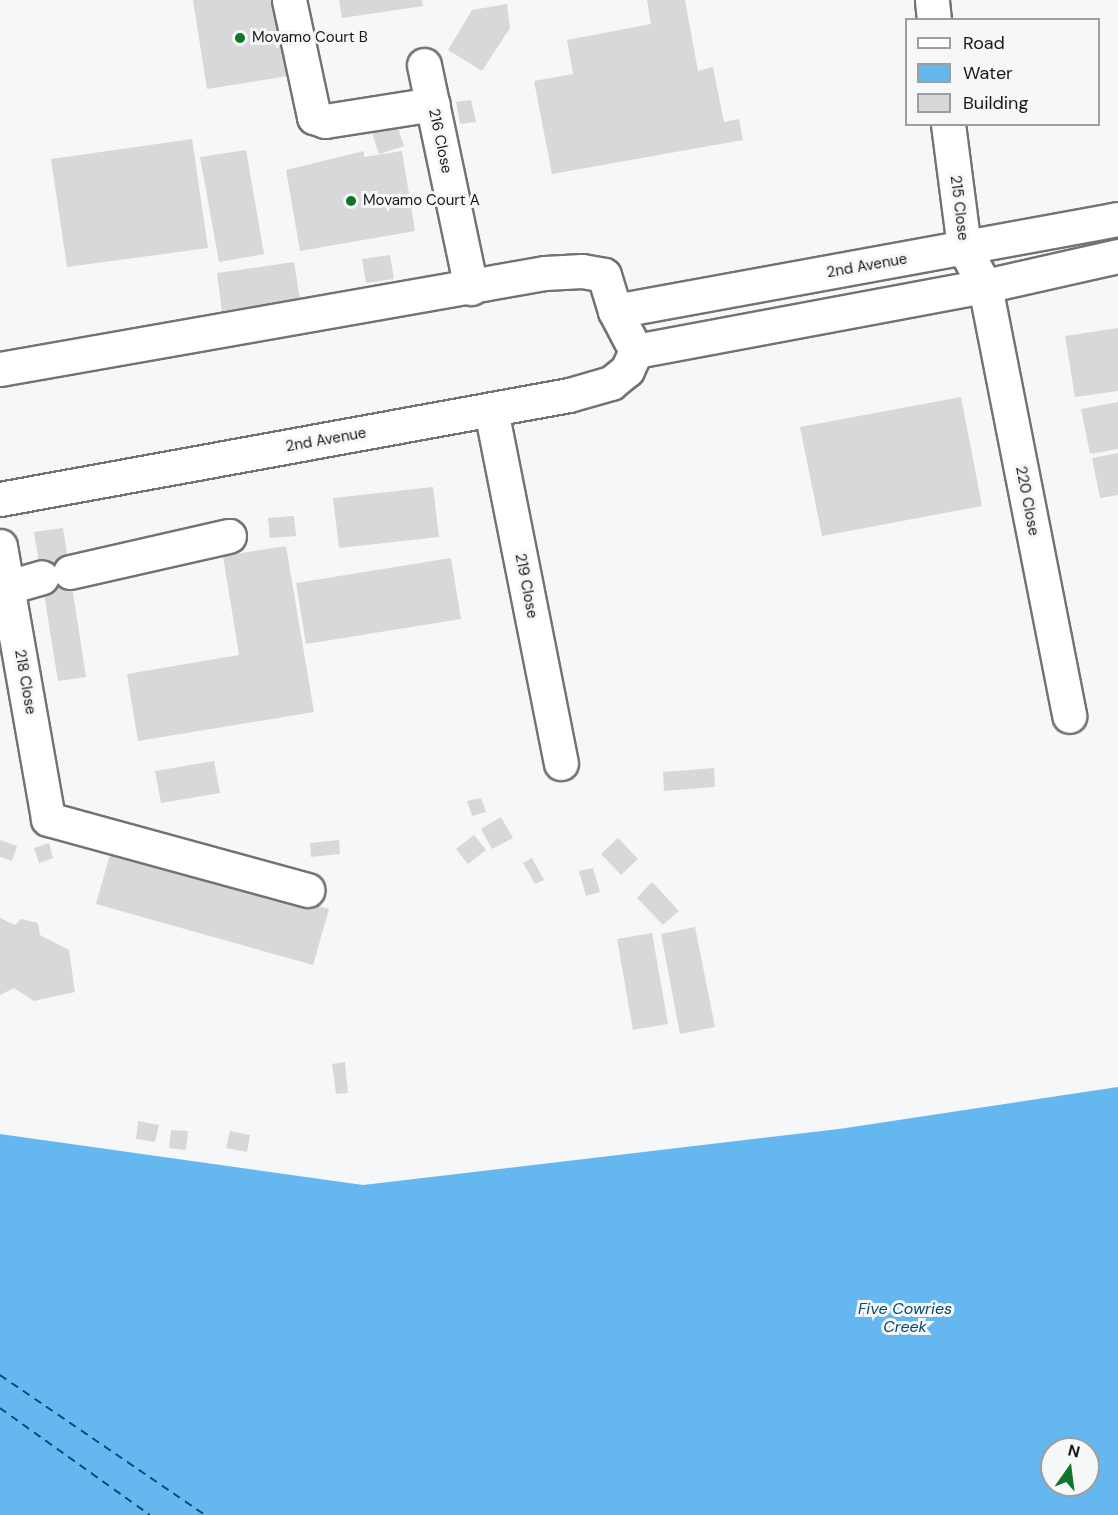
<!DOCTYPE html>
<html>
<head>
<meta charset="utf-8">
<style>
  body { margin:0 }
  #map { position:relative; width:1118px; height:1515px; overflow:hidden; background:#f6f7f9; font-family:"DM Sans",sans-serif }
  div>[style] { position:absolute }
  .water>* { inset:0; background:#65b8ef }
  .ferry>* { height:1.5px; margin-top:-0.75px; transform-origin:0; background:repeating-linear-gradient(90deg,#044a6e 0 8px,transparent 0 14px) }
  .building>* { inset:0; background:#d6d8d9 }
  .roads { filter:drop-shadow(2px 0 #717374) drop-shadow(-2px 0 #717374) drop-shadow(0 2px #717374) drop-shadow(0 -2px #717374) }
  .minor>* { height:33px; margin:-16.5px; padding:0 16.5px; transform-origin:16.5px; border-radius:16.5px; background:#fff }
  .dots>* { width:16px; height:16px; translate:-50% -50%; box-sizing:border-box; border:3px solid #f6f7f9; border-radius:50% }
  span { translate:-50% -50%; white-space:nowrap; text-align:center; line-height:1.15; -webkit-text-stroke:6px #f6f7f9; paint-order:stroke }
  .poi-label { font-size:15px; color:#181819 }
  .left { translate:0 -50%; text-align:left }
  .street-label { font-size:15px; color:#181819 }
  .water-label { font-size:16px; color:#044a6e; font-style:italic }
  .legend { position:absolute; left:905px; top:18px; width:195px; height:108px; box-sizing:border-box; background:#f6f7f9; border:2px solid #9d9e9f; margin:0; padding:8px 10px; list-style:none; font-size:18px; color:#181819 }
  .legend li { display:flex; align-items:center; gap:12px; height:30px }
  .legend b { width:30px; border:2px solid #9d9e9f }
  .north { position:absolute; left:1040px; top:1437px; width:60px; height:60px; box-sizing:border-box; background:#f6f7f9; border:2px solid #9d9e9f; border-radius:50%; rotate:14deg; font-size:16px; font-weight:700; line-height:24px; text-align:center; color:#181819 }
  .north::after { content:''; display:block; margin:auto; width:21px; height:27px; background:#117527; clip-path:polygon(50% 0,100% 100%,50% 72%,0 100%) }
</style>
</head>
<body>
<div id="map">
  <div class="water">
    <div style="clip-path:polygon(evenodd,1118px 1087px,1118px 1515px,0 1515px,0 1134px,363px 1185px,839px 1129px,1118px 1087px,1052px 1449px,1088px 1449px,1088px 1485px,1052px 1485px,1052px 1449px)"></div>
  </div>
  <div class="ferry">
    <div style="left:0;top:1375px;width:248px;rotate:34.3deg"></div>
    <div style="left:0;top:1408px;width:184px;rotate:35.5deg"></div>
  </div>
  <div class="building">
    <div style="clip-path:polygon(193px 0,275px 0,288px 76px,207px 89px)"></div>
    <div style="clip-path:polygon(339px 0,422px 0,423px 6px,342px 18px)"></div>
    <div style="clip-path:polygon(647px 0,685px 0,698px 71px,713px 67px,724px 122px,739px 119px,743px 140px,552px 174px,534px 81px,573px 74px,567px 40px,651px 24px)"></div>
    <div style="clip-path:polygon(507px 4px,510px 28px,482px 71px,448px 50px,472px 10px)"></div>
    <div style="clip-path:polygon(471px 100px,476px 122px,460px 124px,456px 102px)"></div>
    <div style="clip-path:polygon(394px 116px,404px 146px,379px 154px,369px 124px)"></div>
    <div style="clip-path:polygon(192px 139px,208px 248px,67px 267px,51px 159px)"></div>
    <div style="clip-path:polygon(246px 150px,264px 254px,219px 262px,200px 157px)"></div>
    <div style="clip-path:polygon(364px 151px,364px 157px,402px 151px,415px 231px,300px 251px,286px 170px)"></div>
    <div style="clip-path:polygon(390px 255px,394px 279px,366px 283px,362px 259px)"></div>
    <div style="clip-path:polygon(294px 262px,300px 299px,222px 311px,217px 273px)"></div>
    <div style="clip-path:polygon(1118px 328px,1118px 391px,1075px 397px,1065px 336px)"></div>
    <div style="clip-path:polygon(961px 397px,982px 506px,822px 536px,800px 427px)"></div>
    <div style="clip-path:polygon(1118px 402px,1118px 449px,1090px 454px,1081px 409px)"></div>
    <div style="clip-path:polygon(1118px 453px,1118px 495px,1100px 498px,1092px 458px)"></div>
    <div style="clip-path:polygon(433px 487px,439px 537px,339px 548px,333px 498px)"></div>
    <div style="clip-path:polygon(294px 516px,296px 536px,270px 538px,268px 518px)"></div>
    <div style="clip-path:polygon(63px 528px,86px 677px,58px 681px,34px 532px)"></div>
    <div style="clip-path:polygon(286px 546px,314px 712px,138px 741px,127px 674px,239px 655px,223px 556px)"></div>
    <div style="clip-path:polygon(451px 558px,461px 619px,306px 644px,296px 583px)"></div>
    <div style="clip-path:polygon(214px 761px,220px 793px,161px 803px,155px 771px)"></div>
    <div style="clip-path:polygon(714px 768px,715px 787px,664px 791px,663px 772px)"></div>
    <div style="clip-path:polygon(481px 798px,486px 812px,472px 816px,467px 801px)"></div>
    <div style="clip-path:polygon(501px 817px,513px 838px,492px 849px,481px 829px)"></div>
    <div style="clip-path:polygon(474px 835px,486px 850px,468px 864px,456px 849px)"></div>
    <div style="clip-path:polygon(618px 838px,638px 859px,621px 875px,601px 854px)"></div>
    <div style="clip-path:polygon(0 840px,17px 846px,12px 861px,0 857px)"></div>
    <div style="clip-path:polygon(339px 840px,340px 854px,311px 857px,310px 843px)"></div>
    <div style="clip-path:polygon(49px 843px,53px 858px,39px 863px,34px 848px)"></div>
    <div style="clip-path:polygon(112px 847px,329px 909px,313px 965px,96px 904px)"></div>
    <div style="clip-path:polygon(532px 858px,544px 880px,535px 884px,523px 863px)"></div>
    <div style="clip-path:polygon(593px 868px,600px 892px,586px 896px,579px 871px)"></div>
    <div style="clip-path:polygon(652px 882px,679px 911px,663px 925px,637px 898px)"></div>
    <div style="clip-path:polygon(0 918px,15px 925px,21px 919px,38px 923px,40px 935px,69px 950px,75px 992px,34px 1001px,14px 988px,0 995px)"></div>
    <div style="clip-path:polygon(695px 927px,715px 1027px,680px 1034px,661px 934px)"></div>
    <div style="clip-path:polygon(652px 933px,668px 1024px,633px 1030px,617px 939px)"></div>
    <div style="clip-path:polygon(345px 1062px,348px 1093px,336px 1094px,332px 1064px)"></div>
    <div style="clip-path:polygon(138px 1121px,159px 1125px,155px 1142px,136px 1139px)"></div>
    <div style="clip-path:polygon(171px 1130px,188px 1131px,186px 1150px,169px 1148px)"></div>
    <div style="clip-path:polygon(230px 1131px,250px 1135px,247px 1152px,226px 1148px)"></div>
  </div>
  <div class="roads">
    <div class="minor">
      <div style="left:289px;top:0;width:120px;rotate:77.9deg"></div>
      <div style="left:314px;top:117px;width:12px;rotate:20deg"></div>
      <div style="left:325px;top:121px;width:109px;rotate:-8.9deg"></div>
      <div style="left:932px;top:1px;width:19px;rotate:84deg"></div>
      <div style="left:424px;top:65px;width:228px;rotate:78.1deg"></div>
      <div style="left:948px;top:124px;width:125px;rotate:82.6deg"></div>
      <div style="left:964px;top:248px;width:43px;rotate:61.1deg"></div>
      <div style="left:985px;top:286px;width:438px;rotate:78.9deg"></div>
      <div style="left:615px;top:311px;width:511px;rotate:-10.36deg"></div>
      <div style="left:636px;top:351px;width:355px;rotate:-10.6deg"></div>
      <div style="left:985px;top:286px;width:136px;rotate:-12.7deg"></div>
      <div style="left:0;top:369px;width:553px;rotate:-9.99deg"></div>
      <div style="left:545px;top:273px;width:37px;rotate:-3deg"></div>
      <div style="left:582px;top:271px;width:22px;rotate:10deg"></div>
      <div style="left:604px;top:275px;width:38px;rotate:73deg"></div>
      <div style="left:615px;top:311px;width:45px;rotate:62.3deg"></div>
      <div style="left:491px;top:410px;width:360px;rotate:78.8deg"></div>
      <div style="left:0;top:499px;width:578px;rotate:-10.36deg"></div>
      <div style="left:569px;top:395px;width:44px;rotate:-15.9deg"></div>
      <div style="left:611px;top:383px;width:21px;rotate:-39deg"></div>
      <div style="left:627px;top:370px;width:21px;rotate:-65deg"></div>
      <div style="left:0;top:546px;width:277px;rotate:80deg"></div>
      <div style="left:48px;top:819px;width:269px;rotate:15.3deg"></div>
      <div style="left:70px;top:572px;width:163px;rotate:-12.8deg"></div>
      <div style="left:8px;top:587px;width:35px;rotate:-16deg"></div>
    </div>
  </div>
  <div class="dots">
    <div style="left:240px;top:38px;background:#117527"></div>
    <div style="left:351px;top:201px;background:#117527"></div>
  </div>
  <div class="poi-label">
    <span class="left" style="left:252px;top:38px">Movamo Court B</span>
    <span class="left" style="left:363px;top:201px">Movamo Court A</span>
  </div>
  <div class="street-label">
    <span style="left:440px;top:141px;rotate:78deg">216 Close</span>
    <span style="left:959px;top:208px;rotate:83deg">215 Close</span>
    <span style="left:867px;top:266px;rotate:-10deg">2nd Avenue</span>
    <span style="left:326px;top:440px;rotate:-10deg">2nd Avenue</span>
    <span style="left:1027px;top:501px;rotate:79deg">220 Close</span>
    <span style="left:526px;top:586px;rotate:79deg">219 Close</span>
    <span style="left:25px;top:682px;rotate:80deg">218 Close</span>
  </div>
  <div class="water-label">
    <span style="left:905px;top:1318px">Five Cowries<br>Creek</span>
  </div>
  <ul class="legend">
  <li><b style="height:8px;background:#fff"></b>Road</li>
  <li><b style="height:16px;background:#65b8ef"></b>Water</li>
  <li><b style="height:16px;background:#d6d8d9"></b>Building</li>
  </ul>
  <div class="north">N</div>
</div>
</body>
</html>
